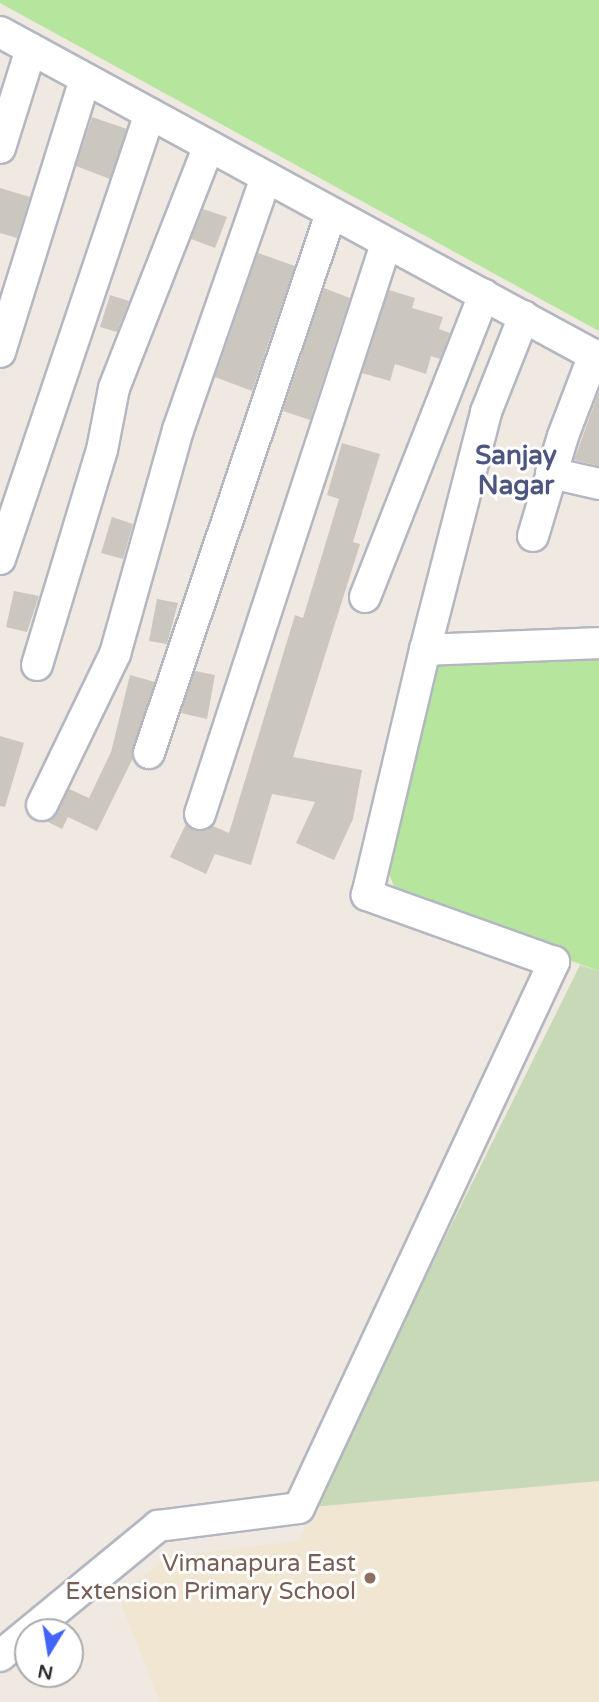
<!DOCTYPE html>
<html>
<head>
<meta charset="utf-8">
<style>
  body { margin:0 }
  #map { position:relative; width:599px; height:1702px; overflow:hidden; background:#efe9e1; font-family:"Varela Round",sans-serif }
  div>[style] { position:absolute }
  .education>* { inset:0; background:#f0e6d1 }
  .green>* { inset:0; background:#b6e59e }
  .cemetery>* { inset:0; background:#c8d9b8 }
  .building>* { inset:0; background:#cbc7bf }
  .roads { filter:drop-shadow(2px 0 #b4b7c1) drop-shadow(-2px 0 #b4b7c1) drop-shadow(0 2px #b4b7c1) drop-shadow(0 -2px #b4b7c1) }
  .minor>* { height:30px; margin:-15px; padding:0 15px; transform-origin:15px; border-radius:15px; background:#fff }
  .dots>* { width:19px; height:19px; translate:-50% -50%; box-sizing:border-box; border:4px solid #fff; border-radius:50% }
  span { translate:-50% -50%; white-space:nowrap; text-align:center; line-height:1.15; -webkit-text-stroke:6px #fff; paint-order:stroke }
  .education-label { font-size:24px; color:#785e54 }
  .right { translate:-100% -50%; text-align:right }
  .neighbourhood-label { font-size:26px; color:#4d5680; font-weight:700 }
  .north { position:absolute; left:14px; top:1618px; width:70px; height:70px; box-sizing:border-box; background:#fff; border:2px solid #ababab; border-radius:50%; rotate:191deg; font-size:19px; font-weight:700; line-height:28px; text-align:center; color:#2e2e2e }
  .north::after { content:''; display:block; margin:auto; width:24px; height:32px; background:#4264fb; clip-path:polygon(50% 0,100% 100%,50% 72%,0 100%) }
</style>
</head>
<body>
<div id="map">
  <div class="education">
    <div style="clip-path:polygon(599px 1481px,599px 1702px,160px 1702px,119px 1598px,165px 1558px,300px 1540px,312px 1507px)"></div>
  </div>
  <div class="green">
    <div style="clip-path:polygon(0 0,599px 0,599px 331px,0 3px)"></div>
    <div style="clip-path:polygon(433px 654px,599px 658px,599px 971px,398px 897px,385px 863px)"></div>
  </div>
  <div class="cemetery">
    <div style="clip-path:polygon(580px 965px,599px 971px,599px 1481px,312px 1507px)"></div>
  </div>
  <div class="building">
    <div style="clip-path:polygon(92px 117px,127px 129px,110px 179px,76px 166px)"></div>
    <div style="clip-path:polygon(0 188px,30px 197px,17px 238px,0 233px)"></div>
    <div style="clip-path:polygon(203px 209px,227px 217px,215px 248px,191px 239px)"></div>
    <div style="clip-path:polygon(258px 253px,295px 266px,252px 391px,215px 377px)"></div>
    <div style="clip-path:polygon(324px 288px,350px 298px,310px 420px,283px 411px)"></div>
    <div style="clip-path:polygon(389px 290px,415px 298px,412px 308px,443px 317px,439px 329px,450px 333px,440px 359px,431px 356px,426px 374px,395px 364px,390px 381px,362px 373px)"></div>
    <div style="clip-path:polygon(110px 295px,129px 301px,117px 332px,100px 327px)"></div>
    <div style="clip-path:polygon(599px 391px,599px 466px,574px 460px)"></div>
    <div style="clip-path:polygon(342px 443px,380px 454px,353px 542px,360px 544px,293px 757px,362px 770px,353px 819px,334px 860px,296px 843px,315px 802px,272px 794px,251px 865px,215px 854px,206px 874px,170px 857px,186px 824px,195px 831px,213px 826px,229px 833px,295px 615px,303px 618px,339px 499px,327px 495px)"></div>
    <div style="clip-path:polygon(112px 517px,133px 524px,123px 559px,101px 553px)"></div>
    <div style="clip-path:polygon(14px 591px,39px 596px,27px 632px,6px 627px)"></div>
    <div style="clip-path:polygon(157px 599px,178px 603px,167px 644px,149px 641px)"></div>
    <div style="clip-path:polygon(195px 671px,215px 675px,207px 719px,181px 713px)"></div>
    <div style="clip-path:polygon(130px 675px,155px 682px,133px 758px,97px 831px,68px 817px,62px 829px,46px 821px,57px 813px,69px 789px,89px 798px,111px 752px)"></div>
    <div style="clip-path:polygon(0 736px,24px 743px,5px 807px,0 806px)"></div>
  </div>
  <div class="roads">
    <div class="minor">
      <div style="left:0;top:32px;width:682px;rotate:28.56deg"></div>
      <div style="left:0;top:148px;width:104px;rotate:-72.6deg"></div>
      <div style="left:0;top:352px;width:286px;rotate:-72.7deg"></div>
      <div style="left:551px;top:473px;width:49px;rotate:12.9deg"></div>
      <div style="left:533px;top:536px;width:104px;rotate:-73.3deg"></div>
      <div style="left:563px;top:436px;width:87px;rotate:-69.1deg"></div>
      <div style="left:0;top:559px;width:470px;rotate:-71.4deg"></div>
      <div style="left:365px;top:597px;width:325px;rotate:-68.5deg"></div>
      <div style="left:425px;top:650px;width:246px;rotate:-75.6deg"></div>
      <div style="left:486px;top:412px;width:103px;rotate:-68.4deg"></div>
      <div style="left:37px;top:665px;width:225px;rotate:-73.2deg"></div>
      <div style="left:102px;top:450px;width:63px;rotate:-79deg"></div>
      <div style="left:114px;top:388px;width:260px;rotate:-68.6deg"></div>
      <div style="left:149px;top:753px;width:570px;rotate:-71.37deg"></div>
      <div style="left:42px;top:805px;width:168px;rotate:-64.2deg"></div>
      <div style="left:115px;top:654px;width:233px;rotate:-74.3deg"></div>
      <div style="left:178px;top:430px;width:268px;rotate:-70.8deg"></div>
      <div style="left:200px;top:814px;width:600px;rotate:-71.93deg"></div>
      <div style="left:0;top:1656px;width:205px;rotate:-39.4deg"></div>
      <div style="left:158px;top:1526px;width:142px;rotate:-7.3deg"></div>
      <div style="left:299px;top:1508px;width:603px;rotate:-64.97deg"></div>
      <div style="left:554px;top:962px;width:199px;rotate:-160.3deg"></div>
      <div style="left:367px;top:895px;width:252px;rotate:-76.7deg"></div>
      <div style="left:425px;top:650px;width:174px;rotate:-2.3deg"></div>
    </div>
  </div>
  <div class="dots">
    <div style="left:370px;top:1578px;background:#8d6e63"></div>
  </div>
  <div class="education-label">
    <span class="right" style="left:356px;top:1578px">Vimanapura East<br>Extension Primary School</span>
  </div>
  <div class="neighbourhood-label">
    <span style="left:516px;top:471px">Sanjay<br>Nagar</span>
  </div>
  <div class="north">N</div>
</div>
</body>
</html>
